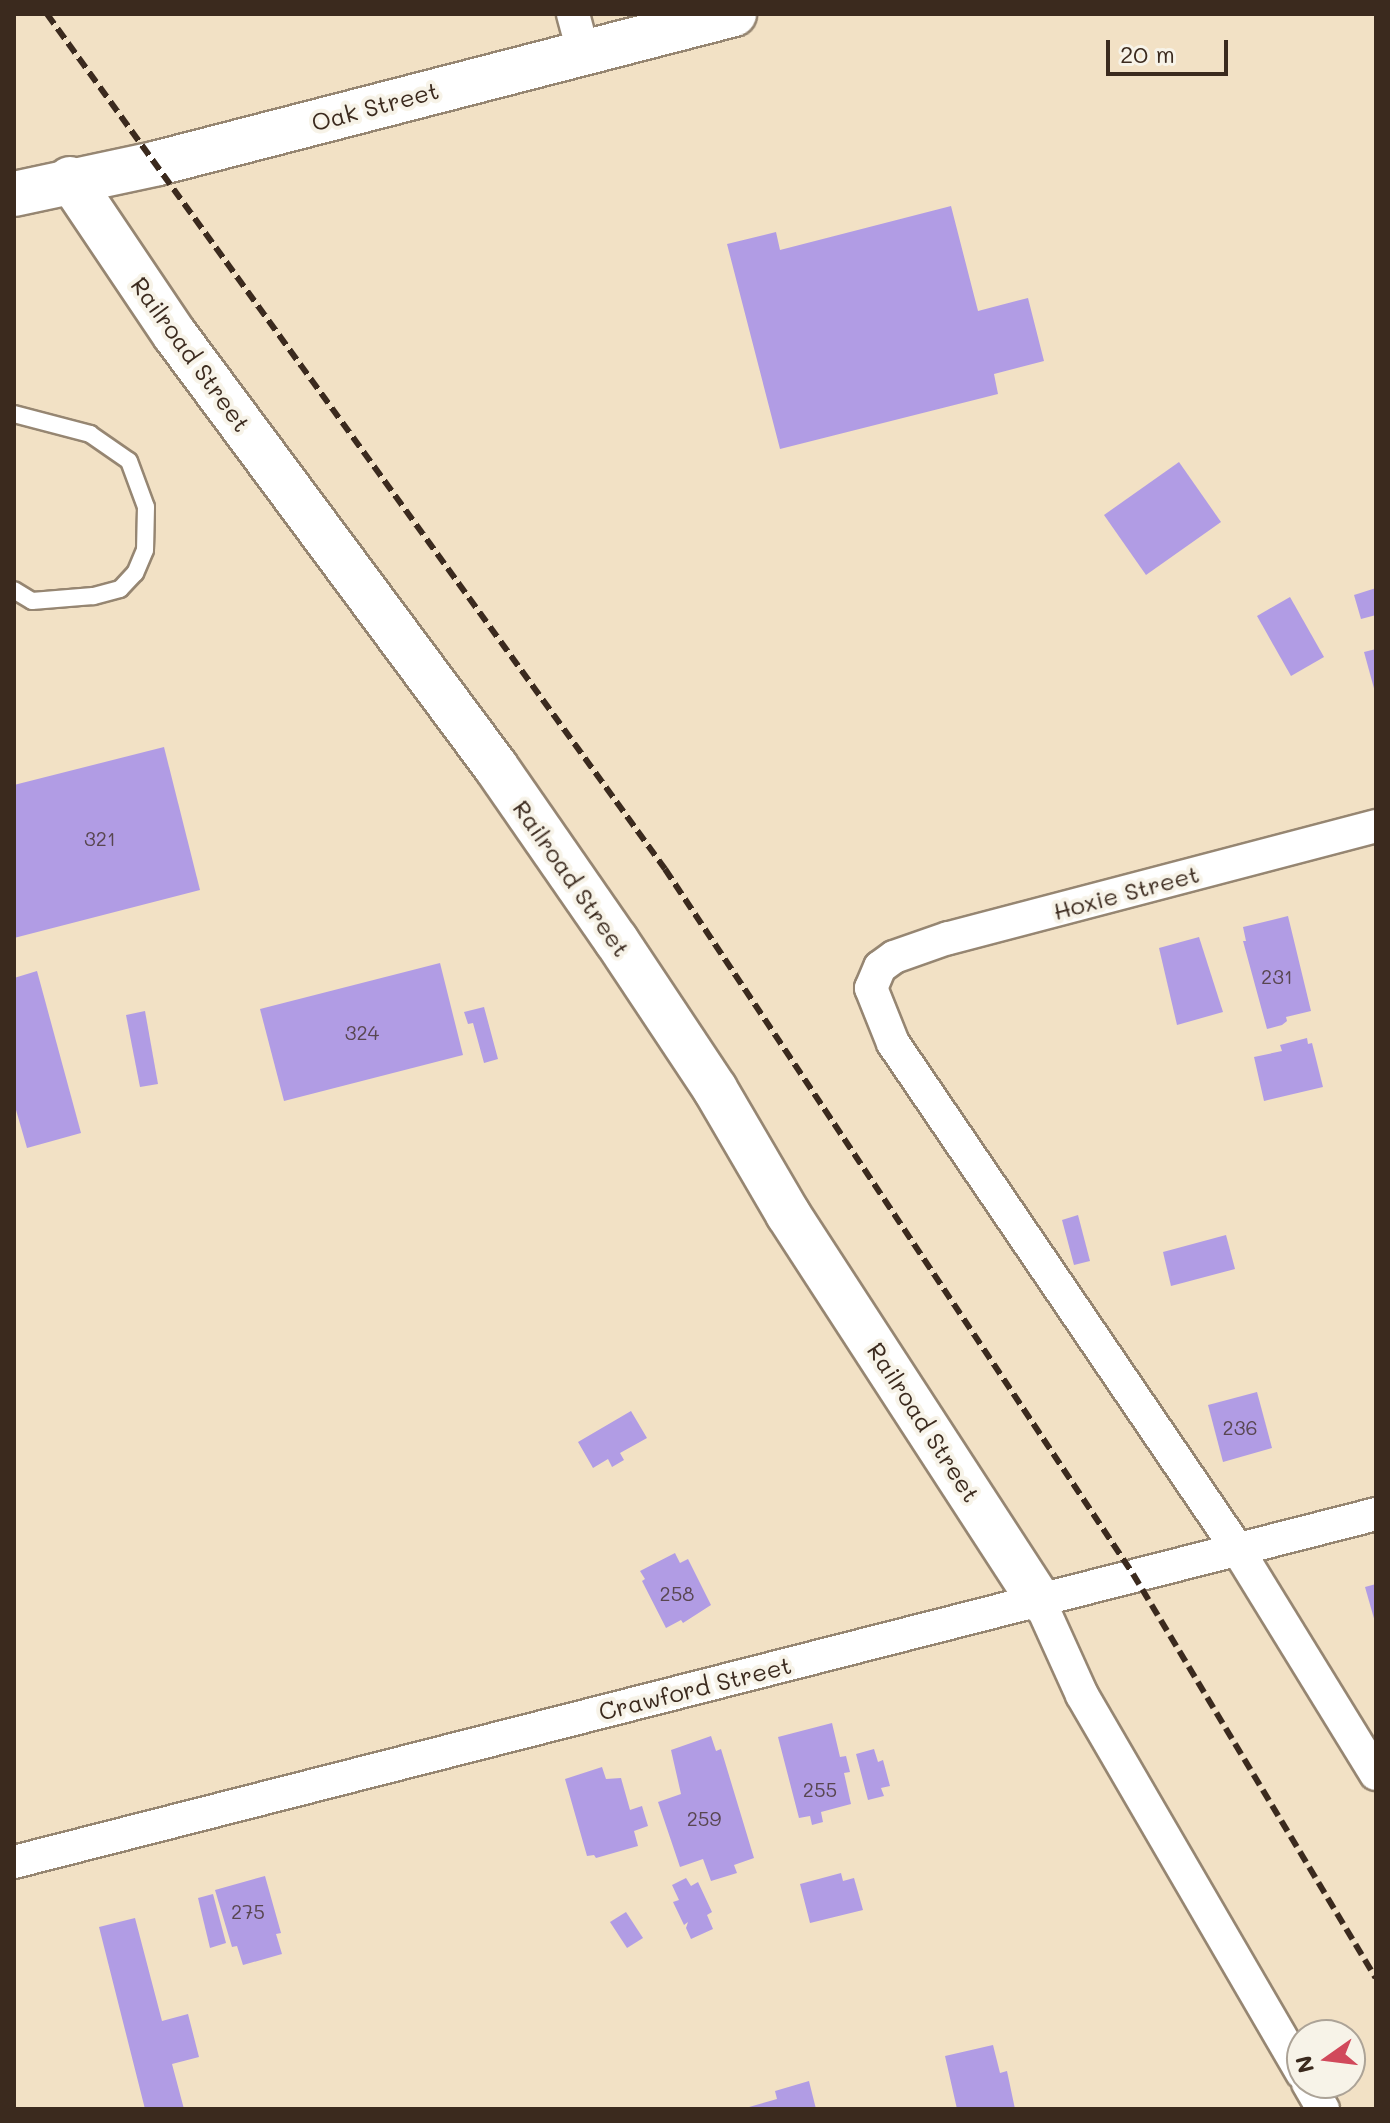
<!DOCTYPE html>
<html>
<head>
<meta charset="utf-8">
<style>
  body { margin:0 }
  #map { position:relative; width:1390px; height:2123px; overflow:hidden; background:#f2e1c5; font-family:Mali,sans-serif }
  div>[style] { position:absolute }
  .building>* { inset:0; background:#b19ce4 }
  .roads { filter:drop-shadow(2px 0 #968672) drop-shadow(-2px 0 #968672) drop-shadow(0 2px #968672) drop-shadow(0 -2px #968672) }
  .lane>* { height:16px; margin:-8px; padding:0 8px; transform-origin:8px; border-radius:8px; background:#fff }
  .street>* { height:32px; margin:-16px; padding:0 16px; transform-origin:16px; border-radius:16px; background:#fff }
  .secondary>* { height:44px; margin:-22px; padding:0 22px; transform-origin:22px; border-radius:22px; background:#fff }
  .rail>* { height:6px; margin-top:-3px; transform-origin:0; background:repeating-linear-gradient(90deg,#3b2a1e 0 12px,transparent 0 18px) }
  span { translate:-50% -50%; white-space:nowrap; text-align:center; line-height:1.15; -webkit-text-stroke:8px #f7f3e8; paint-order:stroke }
  .number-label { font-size:20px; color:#584650 }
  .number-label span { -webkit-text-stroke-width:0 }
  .street-label { font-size:24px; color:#3b2a1e }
  .frame { position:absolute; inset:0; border:16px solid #3b2a1e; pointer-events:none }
  .north { position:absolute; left:1286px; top:2019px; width:80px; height:80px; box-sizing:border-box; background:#f7f3e8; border:2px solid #aca397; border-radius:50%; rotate:256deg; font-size:22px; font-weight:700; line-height:32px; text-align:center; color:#3b2a1e }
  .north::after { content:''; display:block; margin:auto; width:28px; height:36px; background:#d1495b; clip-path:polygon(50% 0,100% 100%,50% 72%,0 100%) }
  .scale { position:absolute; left:1106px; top:40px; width:122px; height:36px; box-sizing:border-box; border:4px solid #3b2a1e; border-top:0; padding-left:10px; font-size:24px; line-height:28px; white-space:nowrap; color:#3b2a1e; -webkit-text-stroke:6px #f7f3e8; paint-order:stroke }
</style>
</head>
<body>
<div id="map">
  <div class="building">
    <div style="clip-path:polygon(951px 206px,978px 311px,1028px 298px,1044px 361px,994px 374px,998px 394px,780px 449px,727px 244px,776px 232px,780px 250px)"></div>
    <div style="clip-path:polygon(1179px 462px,1221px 522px,1146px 575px,1104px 515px)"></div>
    <div style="clip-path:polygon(1376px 588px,1376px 615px,1361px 619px,1354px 595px)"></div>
    <div style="clip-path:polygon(1290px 597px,1324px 657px,1291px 676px,1257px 616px)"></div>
    <div style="clip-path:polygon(1376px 649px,1376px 692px,1375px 692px,1364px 652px)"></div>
    <div style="clip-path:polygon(164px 747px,200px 890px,14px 938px,14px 785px)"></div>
    <div style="clip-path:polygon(1288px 916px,1311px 1011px,1286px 1017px,1287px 1021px,1282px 1025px,1267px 1029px,1243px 941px,1246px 941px,1243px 927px)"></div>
    <div style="clip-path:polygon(1199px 937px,1223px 1012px,1177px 1025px,1159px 948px)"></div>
    <div style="clip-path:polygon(440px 963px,463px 1055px,284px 1101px,260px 1009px)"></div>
    <div style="clip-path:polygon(37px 971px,81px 1133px,27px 1148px,14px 1103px,14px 978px)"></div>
    <div style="clip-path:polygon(484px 1007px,498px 1059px,484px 1063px,473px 1023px,468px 1024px,464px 1012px)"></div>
    <div style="clip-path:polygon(145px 1011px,158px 1084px,140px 1087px,126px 1015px)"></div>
    <div style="clip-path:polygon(1307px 1038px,1308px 1044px,1312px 1043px,1323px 1087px,1264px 1101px,1254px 1057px,1282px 1051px,1280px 1045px)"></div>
    <div style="clip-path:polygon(1078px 1215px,1090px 1261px,1074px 1265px,1062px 1220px)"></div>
    <div style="clip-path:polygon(1226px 1235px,1235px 1269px,1171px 1286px,1163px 1252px)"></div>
    <div style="clip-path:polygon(1257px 1392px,1272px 1448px,1223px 1462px,1208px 1405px)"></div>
    <div style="clip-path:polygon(631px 1411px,647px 1438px,620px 1453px,624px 1460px,612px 1467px,608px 1459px,593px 1468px,578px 1442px)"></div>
    <div style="clip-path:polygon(675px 1553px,680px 1563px,688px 1559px,711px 1605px,683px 1623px,681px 1620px,666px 1628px,642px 1581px,645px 1579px,640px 1571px)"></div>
    <div style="clip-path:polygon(1376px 1584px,1376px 1621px,1375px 1622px,1365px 1587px)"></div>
    <div style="clip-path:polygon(832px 1723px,840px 1757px,846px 1756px,850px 1772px,844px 1773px,851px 1804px,821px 1812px,823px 1822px,812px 1825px,810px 1816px,799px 1818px,778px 1737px)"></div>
    <div style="clip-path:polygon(711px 1736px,716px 1751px,721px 1749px,754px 1858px,734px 1865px,737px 1873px,711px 1881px,703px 1859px,680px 1867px,658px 1802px,681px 1794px,671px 1750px)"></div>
    <div style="clip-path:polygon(874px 1749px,878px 1762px,883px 1760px,890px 1786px,881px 1788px,884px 1796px,868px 1800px,856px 1754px)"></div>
    <div style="clip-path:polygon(602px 1767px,606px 1779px,621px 1778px,630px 1810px,642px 1806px,648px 1826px,634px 1831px,638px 1846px,596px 1858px,594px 1855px,587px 1856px,565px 1779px)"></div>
    <div style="clip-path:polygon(841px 1873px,843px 1881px,854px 1878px,863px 1910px,810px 1923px,800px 1884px)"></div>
    <div style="clip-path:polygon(265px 1876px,281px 1933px,276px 1934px,282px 1954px,243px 1965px,237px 1946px,232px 1947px,215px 1890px)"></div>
    <div style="clip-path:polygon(686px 1878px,691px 1886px,698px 1882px,712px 1912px,707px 1915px,713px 1929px,691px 1939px,686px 1928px,688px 1922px,684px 1925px,673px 1902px,679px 1900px,672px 1885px)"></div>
    <div style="clip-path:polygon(213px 1894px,226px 1943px,210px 1948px,198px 1898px)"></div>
    <div style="clip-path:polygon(626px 1912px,643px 1938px,627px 1948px,610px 1922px)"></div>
    <div style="clip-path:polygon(135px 1918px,162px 2021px,188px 2014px,199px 2057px,172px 2064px,184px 2109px,145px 2109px,99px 1927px)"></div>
    <div style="clip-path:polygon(993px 2045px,1000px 2073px,1007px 2071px,1015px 2109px,957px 2109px,945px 2056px)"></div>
    <div style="clip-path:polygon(809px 2081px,816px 2109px,742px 2109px,777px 2099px,775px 2091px)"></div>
  </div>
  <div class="roads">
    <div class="lane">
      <div style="left:14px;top:414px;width:79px;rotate:14.7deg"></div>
      <div style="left:90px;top:434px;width:47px;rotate:34.7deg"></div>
      <div style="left:129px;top:461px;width:49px;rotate:69.7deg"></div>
      <div style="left:146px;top:507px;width:43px;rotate:91.3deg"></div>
      <div style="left:145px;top:550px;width:25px;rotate:113deg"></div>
      <div style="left:135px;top:573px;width:22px;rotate:133deg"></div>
      <div style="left:120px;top:589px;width:28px;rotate:165deg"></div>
      <div style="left:93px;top:596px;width:61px;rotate:175.3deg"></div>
      <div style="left:32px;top:601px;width:21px;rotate:-149deg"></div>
    </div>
    <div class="street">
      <div style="left:573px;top:14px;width:39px;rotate:75deg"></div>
      <div style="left:1376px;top:826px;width:442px;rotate:165.3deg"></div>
      <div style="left:948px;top:938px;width:57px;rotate:160.6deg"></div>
      <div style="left:894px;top:957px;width:17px;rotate:144deg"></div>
      <div style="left:880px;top:967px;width:23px;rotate:113deg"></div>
      <div style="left:871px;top:988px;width:59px;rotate:68.2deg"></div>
      <div style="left:893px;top:1043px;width:613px;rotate:55.77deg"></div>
      <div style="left:1238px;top:1550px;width:263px;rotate:58.4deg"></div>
      <div style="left:1039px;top:1600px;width:104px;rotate:65.6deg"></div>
      <div style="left:1082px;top:1695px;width:437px;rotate:59.8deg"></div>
      <div style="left:14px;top:1862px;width:1406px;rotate:-14.33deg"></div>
      <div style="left:1308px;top:2083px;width:30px;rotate:60deg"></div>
    </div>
    <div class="secondary">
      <div style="left:70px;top:179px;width:188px;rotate:56.1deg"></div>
      <div style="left:175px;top:335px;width:538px;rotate:53.39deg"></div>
      <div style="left:496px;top:767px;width:211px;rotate:55.3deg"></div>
      <div style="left:616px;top:940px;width:179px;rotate:56.4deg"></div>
      <div style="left:715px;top:1089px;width:145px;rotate:59.7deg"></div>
      <div style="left:788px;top:1214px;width:460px;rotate:57deg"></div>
      <div style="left:14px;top:194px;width:147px;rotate:-12.1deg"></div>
      <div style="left:158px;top:163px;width:595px;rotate:-14.5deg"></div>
    </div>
  </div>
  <div class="rail">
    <div style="left:47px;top:14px;width:1055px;rotate:54.14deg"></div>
    <div style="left:665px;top:869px;width:846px;rotate:56.42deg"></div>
    <div style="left:1133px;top:1574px;width:471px;rotate:59deg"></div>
  </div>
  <div class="number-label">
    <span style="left:100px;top:838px">321</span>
    <span style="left:1277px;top:976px">231</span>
    <span style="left:362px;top:1032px">324</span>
    <span style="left:1240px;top:1427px">236</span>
    <span style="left:677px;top:1593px">258</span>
    <span style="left:820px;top:1789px">255</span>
    <span style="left:704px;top:1818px">259</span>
    <span style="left:248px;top:1911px">275</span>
  </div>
  <div class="street-label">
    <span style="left:375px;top:106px;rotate:-15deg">Oak Street</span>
    <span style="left:191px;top:354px;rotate:54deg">Railroad Street</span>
    <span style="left:572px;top:878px;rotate:55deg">Railroad Street</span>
    <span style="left:1126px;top:892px;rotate:-15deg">Hoxie Street</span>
    <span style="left:924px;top:1422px;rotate:57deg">Railroad Street</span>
    <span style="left:695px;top:1688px;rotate:-14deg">Crawford Street</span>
  </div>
  <div class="frame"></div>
  <div class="north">N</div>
  <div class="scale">20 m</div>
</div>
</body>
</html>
